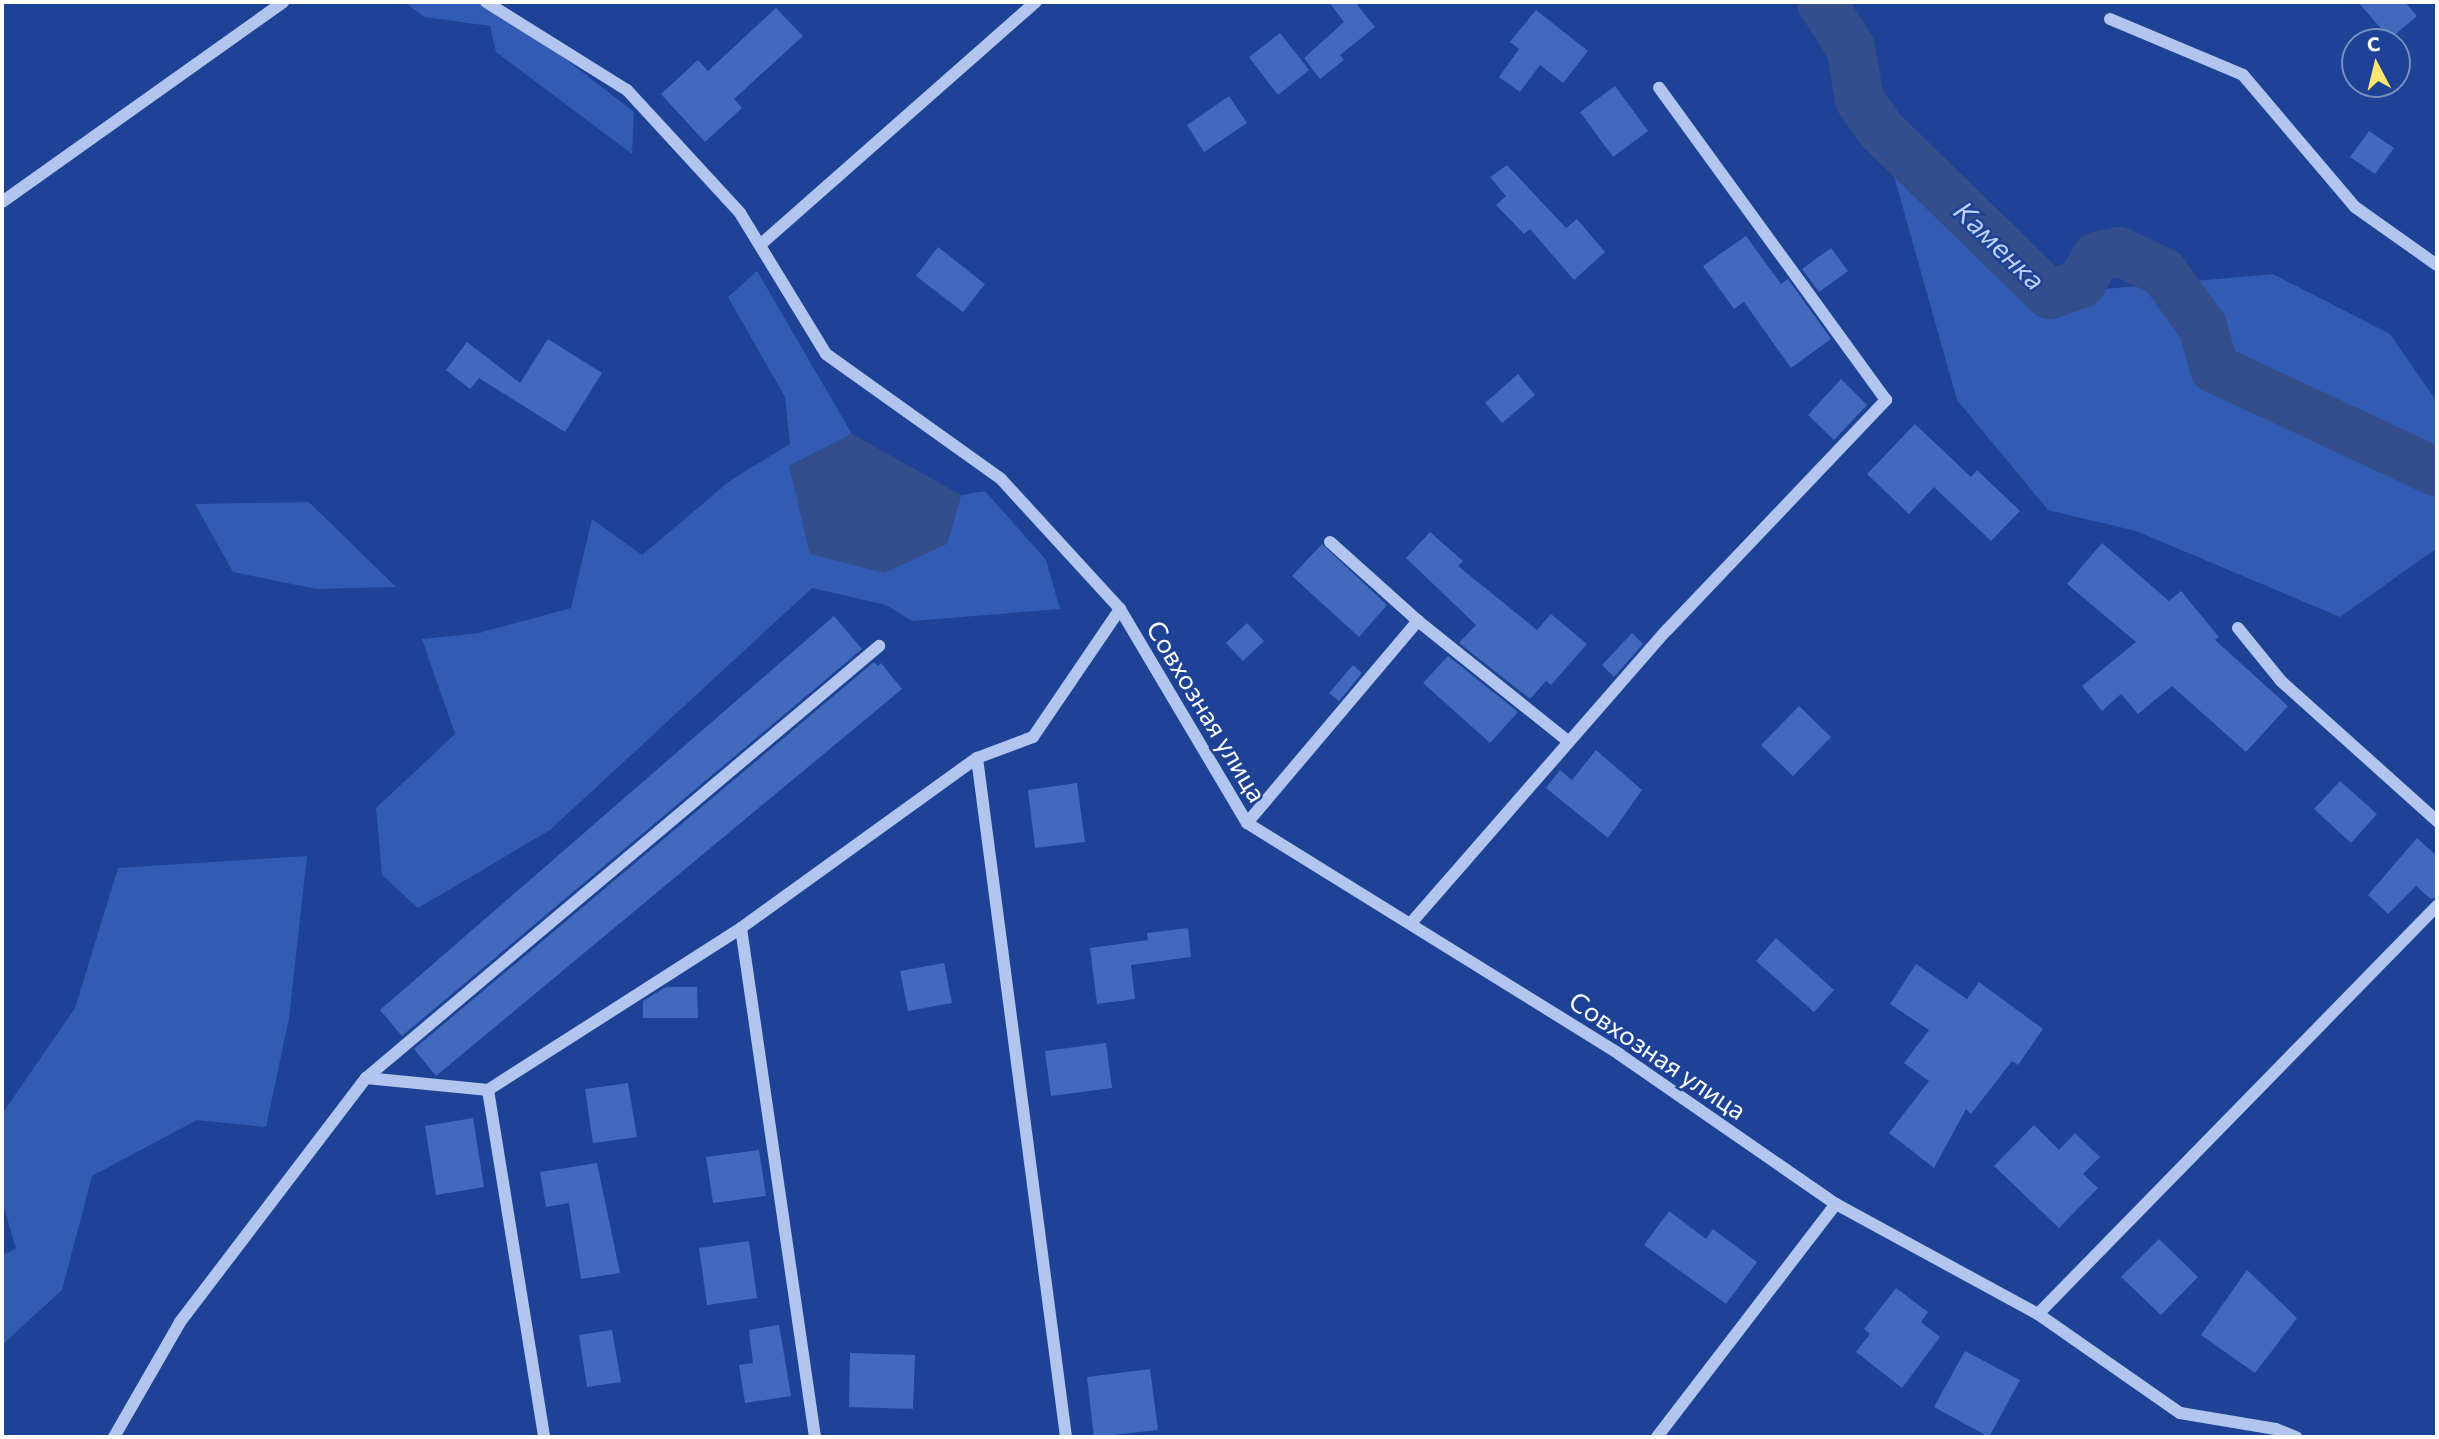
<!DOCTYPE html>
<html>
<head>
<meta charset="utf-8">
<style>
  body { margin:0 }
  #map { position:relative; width:2439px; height:1439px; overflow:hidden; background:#1e4295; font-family:Commissioner,sans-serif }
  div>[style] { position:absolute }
  .green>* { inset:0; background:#325bb3 }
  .water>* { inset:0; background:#334e8b }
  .river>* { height:49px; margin:-24.5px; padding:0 24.5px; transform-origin:24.5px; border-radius:24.5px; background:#334e8b }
  .building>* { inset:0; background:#4269bb }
  .minor>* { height:12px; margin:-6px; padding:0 6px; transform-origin:6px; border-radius:6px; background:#b1c5ef }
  span { translate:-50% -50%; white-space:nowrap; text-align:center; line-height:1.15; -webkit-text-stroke:5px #1e4295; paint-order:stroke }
  .street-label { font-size:26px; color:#fff }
  .water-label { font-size:28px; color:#bed0f6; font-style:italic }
  .frame { position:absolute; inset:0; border:4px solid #fff; pointer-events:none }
  .north { position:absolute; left:2341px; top:28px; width:70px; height:70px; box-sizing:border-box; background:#1e4295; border:2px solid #788ebf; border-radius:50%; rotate:353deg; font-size:19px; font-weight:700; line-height:28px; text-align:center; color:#fff }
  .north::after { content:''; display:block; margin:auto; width:24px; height:32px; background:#fee770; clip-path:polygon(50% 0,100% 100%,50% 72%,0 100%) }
</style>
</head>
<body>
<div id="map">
  <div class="green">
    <div style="clip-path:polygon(405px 2px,492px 2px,634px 112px,632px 154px,496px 52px,490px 26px,424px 17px)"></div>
    <div style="clip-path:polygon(1881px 130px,2049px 294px,2273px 274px,2390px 334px,2437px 402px,2437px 548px,2340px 617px,2136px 531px,2048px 510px,1957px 400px)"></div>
    <div style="clip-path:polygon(757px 271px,852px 434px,789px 466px,947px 544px,961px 495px,985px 491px,1046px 560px,1060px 609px,912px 621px,886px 605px,812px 588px,550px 830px,418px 908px,382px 875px,376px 808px,455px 734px,422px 639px,479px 633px,571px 608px,592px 519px,642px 555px,731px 480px,790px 444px,785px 397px,728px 297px)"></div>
    <div style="clip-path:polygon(309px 502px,396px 587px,316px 589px,233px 572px,195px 504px)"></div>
    <div style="clip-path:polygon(307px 856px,289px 1018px,266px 1127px,197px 1120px,92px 1176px,62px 1290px,2px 1345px,2px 1255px,16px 1249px,2px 1201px,2px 1114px,75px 1008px,118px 868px)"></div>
  </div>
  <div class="water">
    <div style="clip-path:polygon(852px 434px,961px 495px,947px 544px,884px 573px,810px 554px,789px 466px)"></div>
  </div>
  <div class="river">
    <div style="left:1821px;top:2px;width:54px;rotate:57.2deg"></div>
    <div style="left:1850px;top:47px;width:53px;rotate:80.2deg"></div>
    <div style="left:1859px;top:99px;width:38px;rotate:55deg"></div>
    <div style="left:1881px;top:130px;width:235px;rotate:44.3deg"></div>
    <div style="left:2049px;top:294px;width:34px;rotate:-19deg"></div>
    <div style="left:2081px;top:283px;width:31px;rotate:-61deg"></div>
    <div style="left:2096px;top:256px;width:24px;rotate:-12deg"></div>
    <div style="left:2119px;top:251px;width:49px;rotate:25.5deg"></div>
    <div style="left:2163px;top:272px;width:67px;rotate:54.2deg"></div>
    <div style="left:2202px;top:326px;width:44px;rotate:74.1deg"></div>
    <div style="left:2214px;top:368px;width:246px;rotate:25deg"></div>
  </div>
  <div class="building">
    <div style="clip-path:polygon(1329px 2px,1355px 2px,1375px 27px,1340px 55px,1344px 60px,1320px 79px,1304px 58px,1344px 22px)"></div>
    <div style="clip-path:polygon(2358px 2px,2405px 2px,2417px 16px,2390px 39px)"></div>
    <div style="clip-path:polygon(776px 8px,803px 36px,734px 99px,742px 108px,705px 142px,661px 94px,698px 60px,708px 71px)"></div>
    <div style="clip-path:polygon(1536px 10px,1588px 51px,1563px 83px,1540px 65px,1520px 92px,1499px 77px,1519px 49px,1510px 42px)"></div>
    <div style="clip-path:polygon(1280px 33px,1309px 70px,1278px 95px,1249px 57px)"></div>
    <div style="clip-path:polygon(1615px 86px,1648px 131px,1613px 157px,1580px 112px)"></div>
    <div style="clip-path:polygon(1229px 96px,1247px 123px,1204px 152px,1187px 125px)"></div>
    <div style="clip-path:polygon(2369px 131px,2394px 148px,2375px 174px,2350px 157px)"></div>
    <div style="clip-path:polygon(1507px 165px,1566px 228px,1577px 219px,1605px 252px,1574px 280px,1530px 229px,1524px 234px,1496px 205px,1506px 196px,1490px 177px)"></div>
    <div style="clip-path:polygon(1746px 236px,1781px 284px,1788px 279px,1831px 339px,1791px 368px,1744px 302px,1734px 309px,1703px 266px)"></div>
    <div style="clip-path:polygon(938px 247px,985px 284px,963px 312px,916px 276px)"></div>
    <div style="clip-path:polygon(1831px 248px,1848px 271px,1819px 292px,1802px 269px)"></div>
    <div style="clip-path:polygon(548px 339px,602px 373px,565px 432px,479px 378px,470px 389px,446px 370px,467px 342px,520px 383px)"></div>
    <div style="clip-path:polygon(1518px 374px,1535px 395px,1502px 423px,1485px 403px)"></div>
    <div style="clip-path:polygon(1841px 379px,1867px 405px,1834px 440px,1808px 415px)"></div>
    <div style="clip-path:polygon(1915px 424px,1971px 477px,1977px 470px,2020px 511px,1991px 541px,1934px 487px,1909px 514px,1867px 474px)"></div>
    <div style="clip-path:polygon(1430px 532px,1463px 561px,1458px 566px,1537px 630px,1551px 614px,1587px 644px,1551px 685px,1546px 681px,1530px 699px,1459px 643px,1476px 625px,1406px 558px)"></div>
    <div style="clip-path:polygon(2102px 543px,2169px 601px,2181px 591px,2219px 637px,2215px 640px,2288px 706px,2246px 752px,2172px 686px,2138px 714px,2121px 694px,2102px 711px,2082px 686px,2136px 642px,2067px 584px)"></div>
    <div style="clip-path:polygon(1322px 544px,1387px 605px,1359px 637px,1292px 576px)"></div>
    <div style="clip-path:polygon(834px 616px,862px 649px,402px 1036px,380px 1010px)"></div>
    <div style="clip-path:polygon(1247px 623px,1264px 641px,1243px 661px,1226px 643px)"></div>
    <div style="clip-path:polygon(1632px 633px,1643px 644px,1614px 677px,1602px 665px)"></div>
    <div style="clip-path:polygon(1448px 656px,1518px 712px,1490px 743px,1423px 683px)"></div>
    <div style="clip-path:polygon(874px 662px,878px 666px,881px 663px,902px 689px,436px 1076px,414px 1049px)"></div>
    <div style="clip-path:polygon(1353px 665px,1362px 673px,1339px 701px,1329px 693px)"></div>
    <div style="clip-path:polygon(1799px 706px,1831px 737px,1793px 776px,1761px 745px)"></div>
    <div style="clip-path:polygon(1596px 750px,1642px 790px,1608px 838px,1546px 788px,1560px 770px,1572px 780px)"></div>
    <div style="clip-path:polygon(2340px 781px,2377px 814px,2351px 843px,2314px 809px)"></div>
    <div style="clip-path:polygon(1077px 783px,1085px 842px,1035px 848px,1028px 790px)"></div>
    <div style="clip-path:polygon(2417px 838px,2437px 856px,2437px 897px,2431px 899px,2416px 886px,2388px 914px,2368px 895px)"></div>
    <div style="clip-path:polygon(1188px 928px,1191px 957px,1131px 965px,1135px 999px,1097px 1004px,1090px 948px,1148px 940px,1147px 933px)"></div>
    <div style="clip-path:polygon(1776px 938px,1834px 990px,1814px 1012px,1756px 961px)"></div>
    <div style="clip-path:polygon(944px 963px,952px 1003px,908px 1011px,900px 971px)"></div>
    <div style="clip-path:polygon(1916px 964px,1967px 999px,1979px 982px,2043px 1029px,2018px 1065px,2012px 1061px,1971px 1114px,1966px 1109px,1934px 1168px,1889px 1133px,1929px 1081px,1904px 1063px,1929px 1030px,1890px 1004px)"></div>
    <div style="clip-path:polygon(666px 987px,697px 987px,698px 1018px,643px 1018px,643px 1001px)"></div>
    <div style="clip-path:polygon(1106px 1043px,1112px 1088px,1051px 1096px,1045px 1051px)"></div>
    <div style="clip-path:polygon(628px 1083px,637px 1137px,593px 1143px,585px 1089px)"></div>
    <div style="clip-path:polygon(473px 1118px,484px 1187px,436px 1195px,425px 1126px)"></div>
    <div style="clip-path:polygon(2034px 1125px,2059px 1150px,2075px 1133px,2100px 1157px,2083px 1174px,2098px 1188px,2059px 1228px,1994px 1166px)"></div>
    <div style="clip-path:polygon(759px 1150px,766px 1196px,713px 1203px,706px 1157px)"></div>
    <div style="clip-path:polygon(597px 1163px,620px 1273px,581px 1279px,569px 1203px,546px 1207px,540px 1172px)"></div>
    <div style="clip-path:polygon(1669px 1211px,1706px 1239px,1713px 1229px,1757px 1262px,1726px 1304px,1644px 1245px)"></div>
    <div style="clip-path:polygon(2159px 1239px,2198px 1277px,2161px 1315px,2121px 1277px)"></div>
    <div style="clip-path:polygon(749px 1241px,757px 1298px,707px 1305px,699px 1248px)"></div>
    <div style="clip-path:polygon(2247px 1270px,2297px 1318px,2255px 1373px,2201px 1335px)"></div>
    <div style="clip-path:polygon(1896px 1288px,1928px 1312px,1921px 1322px,1940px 1337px,1902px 1388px,1856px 1352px,1870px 1334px,1864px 1329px)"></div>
    <div style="clip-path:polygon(779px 1325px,791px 1396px,745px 1403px,739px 1365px,753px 1363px,749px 1330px)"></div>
    <div style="clip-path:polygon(612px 1330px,621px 1382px,587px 1387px,579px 1335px)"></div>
    <div style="clip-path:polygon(1965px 1351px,2020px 1380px,1989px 1437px,1934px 1407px)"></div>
    <div style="clip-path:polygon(850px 1353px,915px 1355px,913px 1409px,849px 1407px)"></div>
    <div style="clip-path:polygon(1150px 1369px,1158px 1430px,1094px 1437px,1087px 1377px)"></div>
  </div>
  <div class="minor">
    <div style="left:486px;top:2px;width:166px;rotate:32deg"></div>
    <div style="left:627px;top:90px;width:167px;rotate:47.4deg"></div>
    <div style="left:740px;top:213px;width:165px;rotate:58.6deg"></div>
    <div style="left:826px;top:354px;width:215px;rotate:35.5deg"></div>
    <div style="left:1001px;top:479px;width:176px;rotate:47.5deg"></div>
    <div style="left:1120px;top:609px;width:249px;rotate:59.3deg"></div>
    <div style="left:1247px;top:823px;width:438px;rotate:31.8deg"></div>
    <div style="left:1619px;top:1054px;width:264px;rotate:34.7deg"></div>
    <div style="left:1836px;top:1204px;width:230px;rotate:28.6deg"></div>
    <div style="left:2038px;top:1314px;width:173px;rotate:34.9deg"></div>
    <div style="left:2180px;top:1413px;width:97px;rotate:9.5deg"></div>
    <div style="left:2276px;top:1429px;width:22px;rotate:22deg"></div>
    <div style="left:2110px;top:19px;width:144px;rotate:22.8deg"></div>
    <div style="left:2243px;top:75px;width:173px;rotate:49.7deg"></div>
    <div style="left:2355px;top:207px;width:100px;rotate:35.3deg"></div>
    <div style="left:2px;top:202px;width:345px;rotate:-35.4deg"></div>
    <div style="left:760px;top:245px;width:368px;rotate:-41.4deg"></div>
    <div style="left:1330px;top:542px;width:118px;rotate:41.9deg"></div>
    <div style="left:1418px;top:621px;width:193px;rotate:38.7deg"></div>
    <div style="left:2238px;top:628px;width:68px;rotate:50.9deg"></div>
    <div style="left:2281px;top:681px;width:210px;rotate:41.9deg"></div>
    <div style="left:977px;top:758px;width:685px;rotate:82.53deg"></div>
    <div style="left:1247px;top:823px;width:265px;rotate:-49.8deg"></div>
    <div style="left:1411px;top:923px;width:389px;rotate:-48.9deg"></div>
    <div style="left:1667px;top:630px;width:318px;rotate:-46.4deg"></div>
    <div style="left:1886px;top:400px;width:386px;rotate:-126deg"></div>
    <div style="left:741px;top:928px;width:514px;rotate:81.73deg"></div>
    <div style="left:366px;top:1078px;width:671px;rotate:-40.1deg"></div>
    <div style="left:488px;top:1090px;width:351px;rotate:80.8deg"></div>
    <div style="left:2038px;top:1314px;width:571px;rotate:-45.64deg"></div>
    <div style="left:114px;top:1437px;width:133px;rotate:-60.1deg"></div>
    <div style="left:180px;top:1322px;width:307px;rotate:-52.7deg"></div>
    <div style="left:366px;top:1078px;width:123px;rotate:5.6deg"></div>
    <div style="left:488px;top:1090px;width:300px;rotate:-32.6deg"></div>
    <div style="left:741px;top:928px;width:291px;rotate:-35.8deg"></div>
    <div style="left:977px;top:758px;width:60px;rotate:-20.6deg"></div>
    <div style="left:1033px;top:737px;width:155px;rotate:-55.8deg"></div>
    <div style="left:1657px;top:1437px;width:294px;rotate:-52.5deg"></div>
  </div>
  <div class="street-label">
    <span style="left:1207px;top:711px;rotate:59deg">Совхозная улица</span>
    <span style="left:1658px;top:1055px;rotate:34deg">Совхозная улица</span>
  </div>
  <div class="water-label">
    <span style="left:2000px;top:245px;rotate:44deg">Каменка</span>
  </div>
  <div class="frame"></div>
  <div class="north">С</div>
</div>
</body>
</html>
